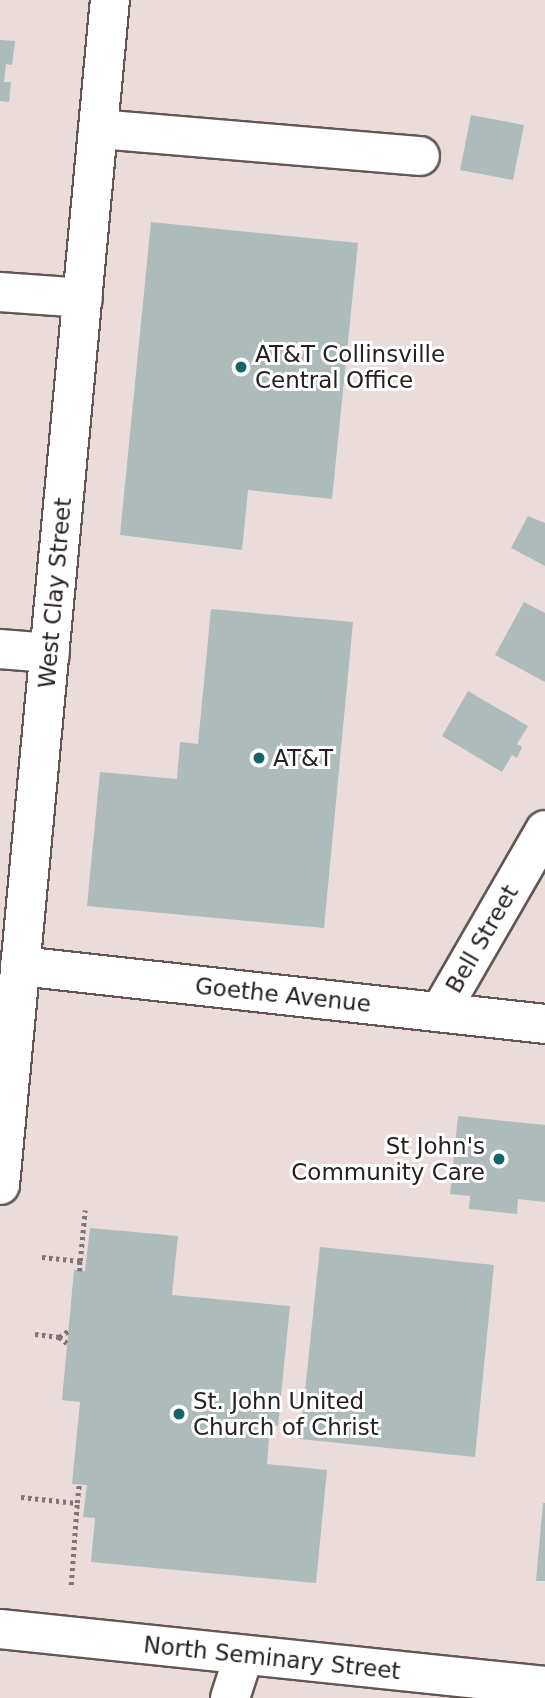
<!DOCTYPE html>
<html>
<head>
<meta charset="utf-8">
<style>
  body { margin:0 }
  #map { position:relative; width:545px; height:1698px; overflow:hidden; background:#eadcdb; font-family:"DejaVu Sans",sans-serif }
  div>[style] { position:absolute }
  .building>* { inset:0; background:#adbbbb }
  .path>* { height:4.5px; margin-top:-2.25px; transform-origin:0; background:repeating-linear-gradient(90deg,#7e7574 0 3.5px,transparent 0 7px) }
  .roads { filter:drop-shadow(2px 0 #625755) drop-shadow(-2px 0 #625755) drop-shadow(0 2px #625755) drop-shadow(0 -2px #625755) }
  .minor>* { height:38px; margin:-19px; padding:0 19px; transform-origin:19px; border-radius:19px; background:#fff }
  .major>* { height:38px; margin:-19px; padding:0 19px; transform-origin:19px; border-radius:19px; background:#fff }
  .dots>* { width:19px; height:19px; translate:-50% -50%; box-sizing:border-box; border:4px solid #fff; border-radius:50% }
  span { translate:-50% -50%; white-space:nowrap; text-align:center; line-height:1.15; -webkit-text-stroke:6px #fff; paint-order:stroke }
  .poi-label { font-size:23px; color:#262120 }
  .left { translate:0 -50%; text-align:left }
  .right { translate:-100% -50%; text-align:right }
  .street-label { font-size:23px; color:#262120 }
</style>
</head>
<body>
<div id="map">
  <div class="building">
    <div style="clip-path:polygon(0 40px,15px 41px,12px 65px,6px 64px,4px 82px,11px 82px,9px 102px,0 101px)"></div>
    <div style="clip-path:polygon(471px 115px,524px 125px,513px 180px,460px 170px)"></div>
    <div style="clip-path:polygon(151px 222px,358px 243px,332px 499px,248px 490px,242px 550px,120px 535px)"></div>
    <div style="clip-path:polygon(528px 516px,545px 523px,545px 566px,511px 548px)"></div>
    <div style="clip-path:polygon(524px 602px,545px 613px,545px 682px,495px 655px)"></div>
    <div style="clip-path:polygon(211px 609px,353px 622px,324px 928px,87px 906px,100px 772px,177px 779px,180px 742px,198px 744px)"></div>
    <div style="clip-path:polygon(468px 691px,528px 726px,517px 744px,522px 747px,517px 758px,512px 755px,502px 772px,442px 736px)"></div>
    <div style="clip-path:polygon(458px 1116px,545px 1125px,545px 1202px,518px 1199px,517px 1214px,469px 1209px,470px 1196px,450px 1194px)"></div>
    <div style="clip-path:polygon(90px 1228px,178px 1236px,172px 1295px,290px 1306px,278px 1426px,270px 1425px,267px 1464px,327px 1470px,316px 1583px,91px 1562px,95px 1518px,83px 1517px,87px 1485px,72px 1484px,80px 1402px,62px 1400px,74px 1270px,85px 1271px)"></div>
    <div style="clip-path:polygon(320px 1247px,494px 1265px,475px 1457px,300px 1439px)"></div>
    <div style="clip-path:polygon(543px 1503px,545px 1503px,545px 1581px,536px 1581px)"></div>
  </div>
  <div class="path">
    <div style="left:42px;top:1257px;width:38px;rotate:6deg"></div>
    <div style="left:80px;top:1261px;width:10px;rotate:90deg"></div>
    <div style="left:80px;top:1261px;width:51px;rotate:-84.4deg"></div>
    <div style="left:35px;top:1334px;width:24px;rotate:7deg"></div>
    <div style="left:59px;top:1337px;width:11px;rotate:-34deg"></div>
    <div style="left:59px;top:1337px;width:10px;rotate:37deg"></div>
    <div style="left:21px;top:1497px;width:56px;rotate:6.1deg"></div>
    <div style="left:77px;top:1503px;width:19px;rotate:-84deg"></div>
    <div style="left:71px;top:1585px;width:82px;rotate:-85.8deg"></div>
  </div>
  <div class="roads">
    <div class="minor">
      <div style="left:98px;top:129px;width:323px;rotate:4.8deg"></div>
      <div style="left:0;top:292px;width:83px;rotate:4.1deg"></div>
      <div style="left:0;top:649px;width:50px;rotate:4.6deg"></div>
      <div style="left:20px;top:966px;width:528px;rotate:6.3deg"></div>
      <div style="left:440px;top:1012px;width:210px;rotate:-60deg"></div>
      <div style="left:0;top:1629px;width:548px;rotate:5.97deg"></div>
      <div style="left:230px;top:1698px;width:45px;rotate:-72deg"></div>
    </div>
    <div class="major">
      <div style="left:0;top:1185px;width:1190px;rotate:-84.7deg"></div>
    </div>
  </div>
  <div class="dots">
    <div style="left:241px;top:367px;background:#146469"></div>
    <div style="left:259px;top:758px;background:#146469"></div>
    <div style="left:499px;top:1159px;background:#146469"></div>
    <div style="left:179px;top:1414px;background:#146469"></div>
  </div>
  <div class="poi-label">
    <span class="left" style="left:255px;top:367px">AT&amp;T Collinsville<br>Central Office</span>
    <span class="left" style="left:273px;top:758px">AT&amp;T</span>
    <span class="right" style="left:485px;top:1159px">St John's<br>Community Care</span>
    <span class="left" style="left:193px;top:1414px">St. John United<br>Church of Christ</span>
  </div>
  <div class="street-label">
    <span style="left:55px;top:593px;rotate:-85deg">West Clay Street</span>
    <span style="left:482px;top:939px;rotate:-60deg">Bell Street</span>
    <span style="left:283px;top:995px;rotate:6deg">Goethe Avenue</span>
    <span style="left:272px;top:1658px;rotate:6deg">North Seminary Street</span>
  </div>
</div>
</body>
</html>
